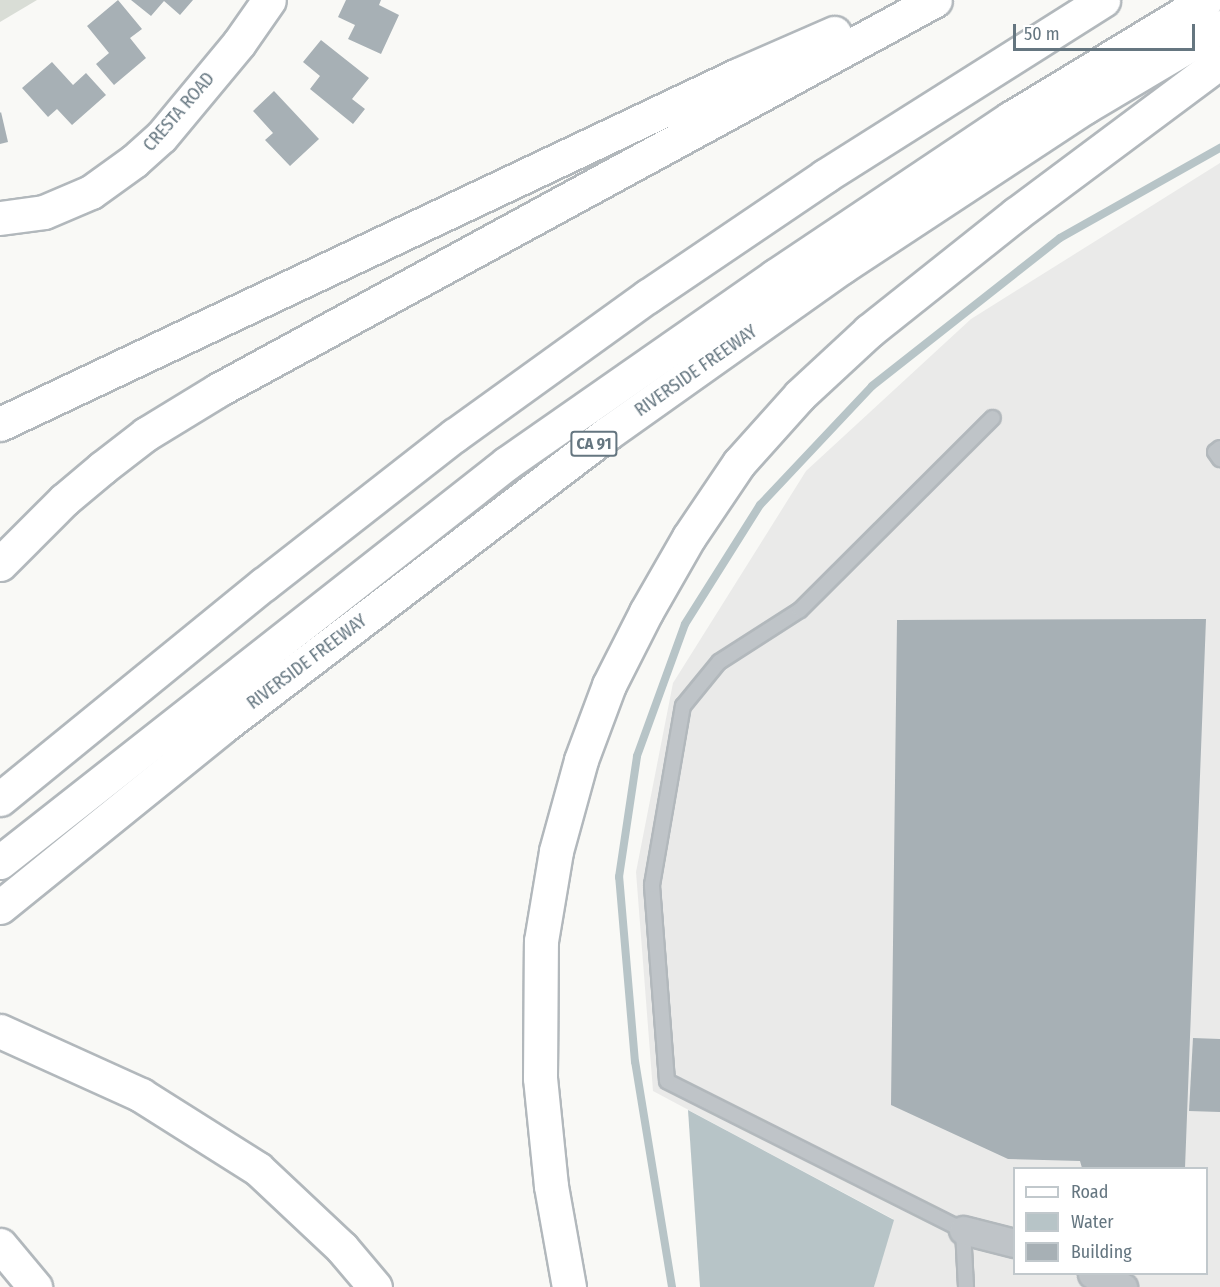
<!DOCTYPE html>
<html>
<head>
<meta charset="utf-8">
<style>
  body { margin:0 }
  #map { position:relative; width:1220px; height:1287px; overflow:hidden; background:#f9f9f6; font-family:"Fira Sans Condensed",sans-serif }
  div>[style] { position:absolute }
  .built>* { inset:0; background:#eaeae9 }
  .green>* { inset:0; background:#d9ddd6 }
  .water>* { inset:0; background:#b7c4c7 }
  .stream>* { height:8px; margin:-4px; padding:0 4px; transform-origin:4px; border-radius:4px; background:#b7c4c7 }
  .building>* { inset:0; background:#a7b0b5 }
  .roads { filter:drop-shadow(2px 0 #b2b8bc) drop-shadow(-2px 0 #b2b8bc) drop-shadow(0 2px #b2b8bc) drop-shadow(0 -2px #b2b8bc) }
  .lane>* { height:14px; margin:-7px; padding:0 7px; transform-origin:7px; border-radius:7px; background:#bfc4c8 }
  .street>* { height:27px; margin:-13.5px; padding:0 13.5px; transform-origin:13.5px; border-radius:13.5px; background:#bfc4c8 }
  .secondary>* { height:33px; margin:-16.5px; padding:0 16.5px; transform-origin:16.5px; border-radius:16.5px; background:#fff }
  .highway>* { height:33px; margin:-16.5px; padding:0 16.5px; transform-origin:16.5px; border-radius:16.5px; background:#fff }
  span { translate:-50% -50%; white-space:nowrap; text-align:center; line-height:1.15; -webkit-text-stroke:6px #fff; paint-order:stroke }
  .shield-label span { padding:2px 4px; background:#fff; border:2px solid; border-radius:4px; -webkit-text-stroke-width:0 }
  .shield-label { font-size:16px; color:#657680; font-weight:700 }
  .street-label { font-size:18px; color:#657680 }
  .legend { position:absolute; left:1013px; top:1167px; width:195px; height:108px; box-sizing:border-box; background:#fff; border:2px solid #c1c8cc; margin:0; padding:8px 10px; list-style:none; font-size:18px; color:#657680 }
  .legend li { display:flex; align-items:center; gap:12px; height:30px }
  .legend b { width:30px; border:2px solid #c1c8cc }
  .scale { position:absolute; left:1013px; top:24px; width:182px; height:27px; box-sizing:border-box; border:3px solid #657680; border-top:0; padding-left:8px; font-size:18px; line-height:21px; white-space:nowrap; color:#657680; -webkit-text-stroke:4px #fff; paint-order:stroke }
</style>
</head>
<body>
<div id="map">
  <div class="built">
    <div style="clip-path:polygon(evenodd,1220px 163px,1220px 1287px,874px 1287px,893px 1219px,653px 1091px,636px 872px,673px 683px,806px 471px,971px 319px,1220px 163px,1014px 1168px,1206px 1168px,1206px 1274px,1014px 1274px,1014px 1168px)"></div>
  </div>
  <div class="green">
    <div style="clip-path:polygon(0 0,37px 0,0 22px)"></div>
  </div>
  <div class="water">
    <div style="clip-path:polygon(688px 1110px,894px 1220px,874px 1287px,700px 1287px)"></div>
  </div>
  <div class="stream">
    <div style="left:672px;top:1287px;width:228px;rotate:-99.3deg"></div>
    <div style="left:635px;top:1062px;width:186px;rotate:-94.9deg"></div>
    <div style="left:619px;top:877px;width:122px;rotate:-81.5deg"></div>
    <div style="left:637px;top:756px;width:140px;rotate:-70deg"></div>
    <div style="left:685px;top:624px;width:141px;rotate:-57.8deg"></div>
    <div style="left:760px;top:505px;width:163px;rotate:-46.7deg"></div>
    <div style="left:872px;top:386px;width:239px;rotate:-38.2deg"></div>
    <div style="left:1060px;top:238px;width:184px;rotate:-29.4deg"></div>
  </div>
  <div class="building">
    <div style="clip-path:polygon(118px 0,142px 29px,130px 38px,146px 58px,114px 85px,96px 64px,109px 53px,87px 26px)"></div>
    <div style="clip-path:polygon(131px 0,193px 0,180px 15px,164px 1px,151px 16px)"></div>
    <div style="clip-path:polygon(346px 0,381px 0,379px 5px,399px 15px,381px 54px,348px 39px,355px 25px,338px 17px)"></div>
    <div style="clip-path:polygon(321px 40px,369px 78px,352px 99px,365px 109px,353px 124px,310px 89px,320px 76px,303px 62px)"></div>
    <div style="clip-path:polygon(52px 62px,73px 85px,86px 73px,106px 95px,72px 125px,57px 109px,48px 117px,22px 88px)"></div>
    <div style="clip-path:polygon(274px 91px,319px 139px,290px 166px,265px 140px,273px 133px,253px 111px)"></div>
    <div style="clip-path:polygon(1px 112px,8px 142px,0 144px,0 113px)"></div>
    <div style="clip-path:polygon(1206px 619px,1185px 1168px,1082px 1168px,1080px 1161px,1008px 1159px,891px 1105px,897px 620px)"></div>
    <div style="clip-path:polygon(1193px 1038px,1220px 1039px,1220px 1112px,1189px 1111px)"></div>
  </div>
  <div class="roads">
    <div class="lane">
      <div style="left:1220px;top:448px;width:6px;rotate:141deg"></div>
      <div style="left:1215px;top:452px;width:9px;rotate:54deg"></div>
      <div style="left:966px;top:1287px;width:57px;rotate:-93deg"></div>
      <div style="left:963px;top:1230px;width:331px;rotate:-153.3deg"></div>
      <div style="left:667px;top:1081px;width:197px;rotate:-94.4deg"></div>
      <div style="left:652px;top:885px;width:182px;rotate:-80.2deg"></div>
      <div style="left:683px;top:706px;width:57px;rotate:-50.7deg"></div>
      <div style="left:719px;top:662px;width:96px;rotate:-32.7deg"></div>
      <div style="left:800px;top:610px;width:272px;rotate:-44.9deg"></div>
    </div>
    <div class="street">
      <div style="left:963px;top:1230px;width:53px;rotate:14.3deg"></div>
      <div style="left:1092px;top:1274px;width:34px;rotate:23deg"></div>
    </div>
    <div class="secondary">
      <div style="left:0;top:218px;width:44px;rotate:-7.8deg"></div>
      <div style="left:44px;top:212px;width:51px;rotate:-23.1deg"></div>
      <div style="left:91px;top:192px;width:53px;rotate:-35.8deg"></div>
      <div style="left:134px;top:161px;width:36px;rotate:-42deg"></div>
      <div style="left:161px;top:137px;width:122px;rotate:-50.3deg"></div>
      <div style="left:239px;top:43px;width:52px;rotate:-55.1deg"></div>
    </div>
    <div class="highway">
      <div style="left:0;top:424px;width:816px;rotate:-25.31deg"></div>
      <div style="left:738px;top:75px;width:105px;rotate:-23.6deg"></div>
      <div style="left:0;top:564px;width:91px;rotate:-45deg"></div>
      <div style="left:64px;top:500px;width:50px;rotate:-40.1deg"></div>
      <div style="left:102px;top:468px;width:56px;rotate:-37.7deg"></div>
      <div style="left:146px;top:434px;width:84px;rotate:-31.4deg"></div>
      <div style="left:218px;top:390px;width:816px;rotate:-28.54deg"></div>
      <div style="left:0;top:799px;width:340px;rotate:-39.2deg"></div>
      <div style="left:264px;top:584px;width:242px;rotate:-38deg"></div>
      <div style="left:455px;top:435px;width:238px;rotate:-35.8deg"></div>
      <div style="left:648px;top:296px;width:214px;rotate:-34.1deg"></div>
      <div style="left:825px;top:176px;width:329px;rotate:-32.3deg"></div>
      <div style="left:0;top:862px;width:645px;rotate:-38.2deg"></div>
      <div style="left:507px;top:463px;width:327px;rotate:-34.9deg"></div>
      <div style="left:775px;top:276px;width:284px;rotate:-33.8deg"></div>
      <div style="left:1011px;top:118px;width:228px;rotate:-31.2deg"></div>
      <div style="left:0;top:907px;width:286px;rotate:-39deg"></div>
      <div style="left:222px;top:727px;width:485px;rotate:-37.3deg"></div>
      <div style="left:608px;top:433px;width:287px;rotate:-35.4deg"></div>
      <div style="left:842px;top:267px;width:291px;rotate:-33.4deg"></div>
      <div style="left:1085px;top:107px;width:157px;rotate:-30.7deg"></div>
      <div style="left:0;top:1031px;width:155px;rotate:24.4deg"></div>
      <div style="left:141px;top:1095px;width:138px;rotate:32.3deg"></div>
      <div style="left:258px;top:1169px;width:115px;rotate:43.2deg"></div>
      <div style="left:342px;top:1248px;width:51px;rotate:49.8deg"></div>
      <div style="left:0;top:1245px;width:55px;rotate:50.2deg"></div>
      <div style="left:569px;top:1287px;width:103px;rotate:-100.1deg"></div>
      <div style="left:551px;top:1186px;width:109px;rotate:-95.8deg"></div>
      <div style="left:540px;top:1078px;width:137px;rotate:-89.6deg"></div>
      <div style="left:541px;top:941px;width:91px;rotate:-80.5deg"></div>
      <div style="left:556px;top:851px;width:94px;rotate:-74.6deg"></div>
      <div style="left:581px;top:760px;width:80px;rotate:-69.5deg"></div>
      <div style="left:609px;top:685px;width:82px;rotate:-63.1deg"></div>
      <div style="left:646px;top:612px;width:86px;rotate:-60.2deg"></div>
      <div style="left:689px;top:537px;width:89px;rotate:-56deg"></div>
      <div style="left:739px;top:463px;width:91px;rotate:-48.1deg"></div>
      <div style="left:800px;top:395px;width:94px;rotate:-42.8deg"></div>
      <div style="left:869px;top:331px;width:188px;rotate:-38.5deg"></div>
      <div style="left:1016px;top:214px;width:254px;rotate:-36.7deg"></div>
    </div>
  </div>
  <div class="shield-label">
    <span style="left:594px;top:444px">CA 91</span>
  </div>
  <div class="street-label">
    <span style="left:179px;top:112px;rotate:-49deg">CRESTA ROAD</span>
    <span style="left:696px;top:371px;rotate:-35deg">RIVERSIDE FREEWAY</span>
    <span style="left:307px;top:662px;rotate:-37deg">RIVERSIDE FREEWAY</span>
  </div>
  <ul class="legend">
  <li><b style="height:8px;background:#fff"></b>Road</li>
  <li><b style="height:16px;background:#b7c4c7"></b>Water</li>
  <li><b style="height:16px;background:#a7b0b5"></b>Building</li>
  </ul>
  <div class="scale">50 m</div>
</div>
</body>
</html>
